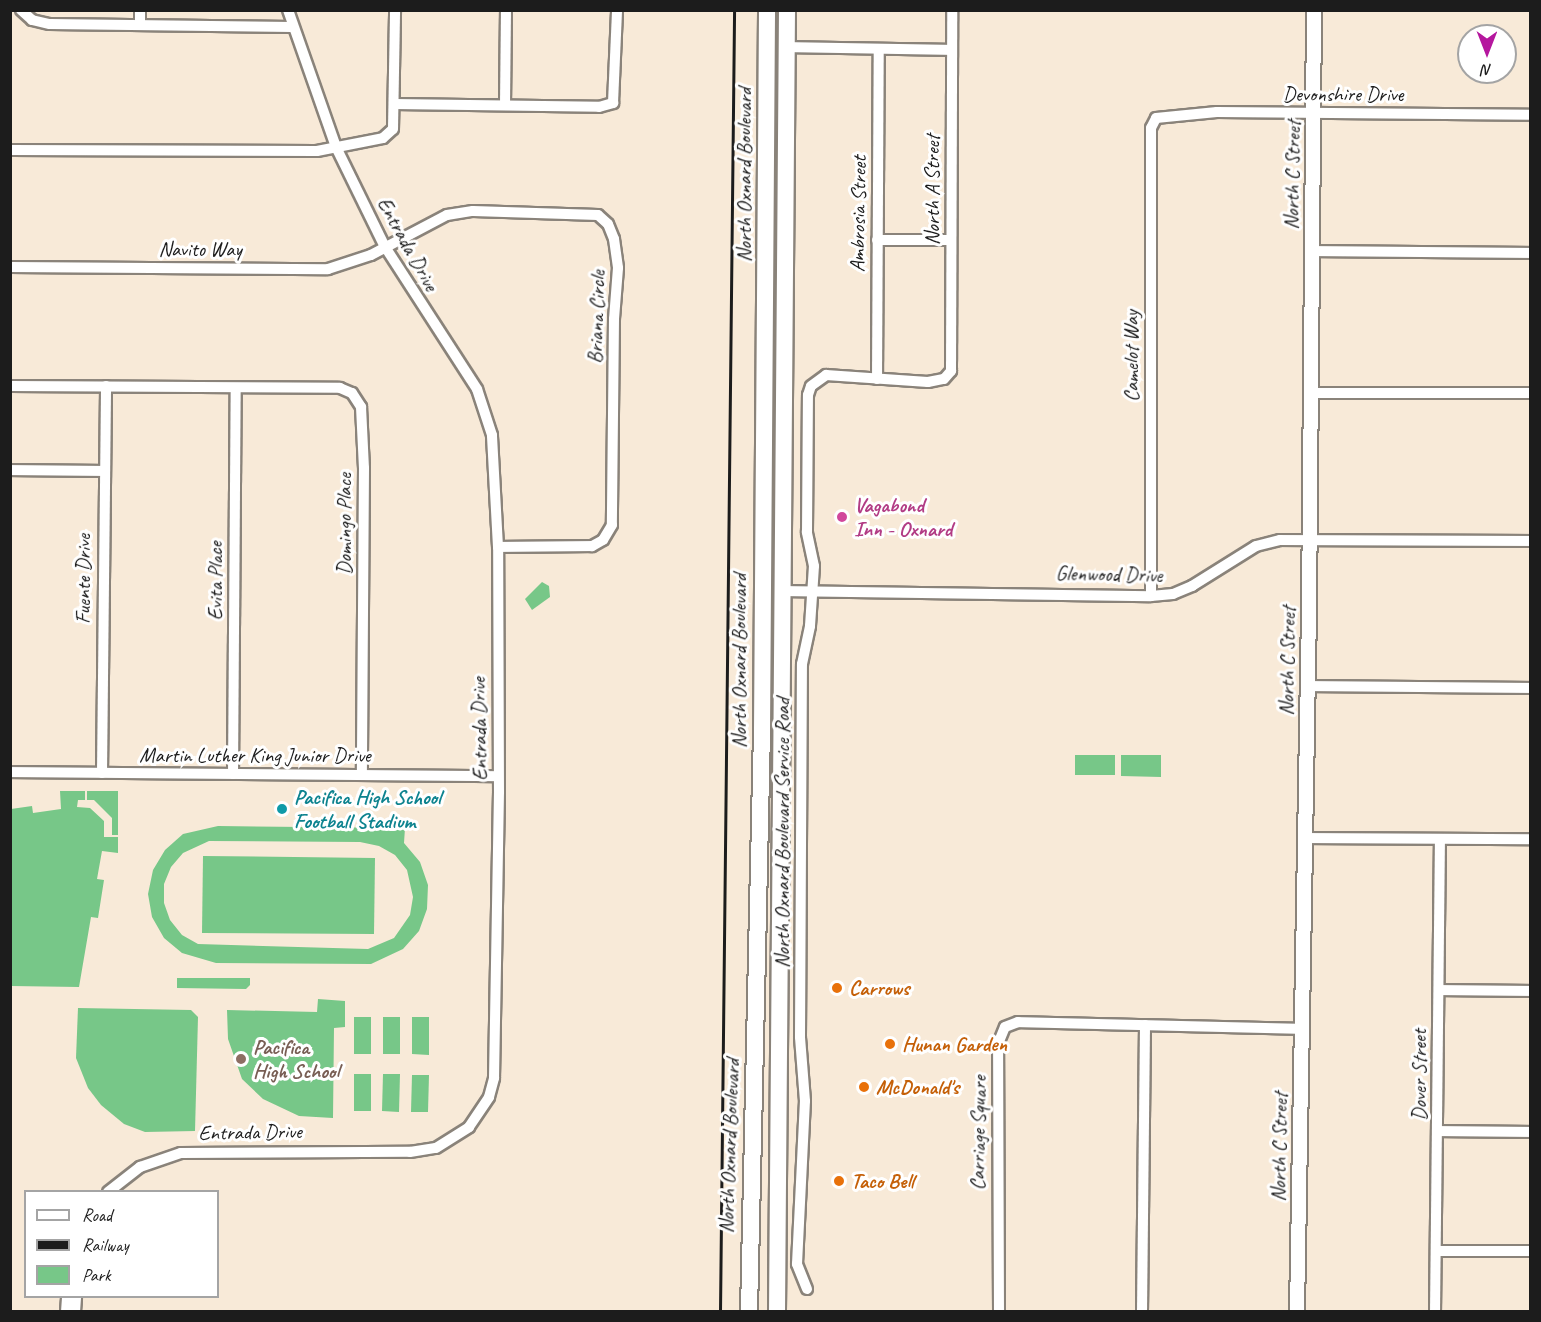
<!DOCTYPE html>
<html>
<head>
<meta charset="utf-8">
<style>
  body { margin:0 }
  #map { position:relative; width:1541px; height:1322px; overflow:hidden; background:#f8ead8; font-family:Caveat,sans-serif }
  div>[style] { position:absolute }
  .green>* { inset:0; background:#77c788 }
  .roads { filter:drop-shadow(2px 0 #8a837a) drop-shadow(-2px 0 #8a837a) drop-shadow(0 2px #8a837a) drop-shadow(0 -2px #8a837a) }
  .minor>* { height:10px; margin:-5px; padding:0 5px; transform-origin:5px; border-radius:5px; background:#fff }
  .tertiary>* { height:14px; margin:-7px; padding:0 7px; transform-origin:7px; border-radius:7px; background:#fff }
  .primary>* { height:16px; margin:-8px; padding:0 8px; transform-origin:8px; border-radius:8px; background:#fff }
  .rail>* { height:3px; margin:-1.5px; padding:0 1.5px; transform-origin:1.5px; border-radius:1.5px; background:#1c1c1c }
  .dots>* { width:16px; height:16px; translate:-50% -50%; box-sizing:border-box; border:3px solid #fff; border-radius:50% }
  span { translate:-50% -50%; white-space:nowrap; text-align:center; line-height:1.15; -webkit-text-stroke:6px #fff; paint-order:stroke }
  .street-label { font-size:21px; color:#1c1c1c }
  .hotel-label { font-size:21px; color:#b23c85; font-weight:700 }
  .left { translate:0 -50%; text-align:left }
  .culture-label { font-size:21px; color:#0d838f; font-weight:700 }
  .food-label { font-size:21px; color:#c56008; font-weight:700 }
  .education-label { font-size:21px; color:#785e54; font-weight:700 }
  .frame { position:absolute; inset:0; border:12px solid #1c1c1c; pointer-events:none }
  .legend { position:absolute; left:24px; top:1190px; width:195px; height:108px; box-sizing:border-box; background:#fff; border:2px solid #a4a4a4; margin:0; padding:8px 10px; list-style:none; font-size:18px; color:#1c1c1c }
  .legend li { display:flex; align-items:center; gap:12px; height:30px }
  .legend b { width:30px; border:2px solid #a4a4a4 }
  .north { position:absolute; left:1457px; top:24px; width:60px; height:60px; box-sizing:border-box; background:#fff; border:2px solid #a4a4a4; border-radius:50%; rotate:180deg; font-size:16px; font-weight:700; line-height:24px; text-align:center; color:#1c1c1c }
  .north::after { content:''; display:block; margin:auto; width:21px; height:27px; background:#b5179e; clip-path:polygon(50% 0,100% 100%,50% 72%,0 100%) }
</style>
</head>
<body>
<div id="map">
  <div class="green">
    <div style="clip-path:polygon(542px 582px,549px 586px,550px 597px,532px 610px,525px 599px)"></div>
    <div style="clip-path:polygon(1075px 755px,1115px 755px,1115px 775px,1075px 775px)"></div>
    <div style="clip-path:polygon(1121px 755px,1161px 755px,1161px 777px,1121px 776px)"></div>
    <div style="clip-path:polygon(60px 791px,85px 791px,85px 800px,78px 800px,77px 807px,90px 808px,104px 821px,104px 837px,118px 837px,118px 853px,102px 851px,97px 879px,104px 880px,98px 918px,91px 917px,79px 987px,11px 986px,11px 809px,32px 806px,33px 813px,61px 809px)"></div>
    <div style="clip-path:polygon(87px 791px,118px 791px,118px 835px,112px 835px,112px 818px,94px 800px,87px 800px)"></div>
    <div style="clip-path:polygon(evenodd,218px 826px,405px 828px,404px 843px,420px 862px,428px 885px,427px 909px,419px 931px,403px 949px,371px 964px,216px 963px,182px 953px,164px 938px,152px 917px,148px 894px,153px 870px,165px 850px,183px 834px,218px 826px,209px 841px,360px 842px,379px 846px,395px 855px,407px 870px,413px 897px,410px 915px,394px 938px,368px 949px,198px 944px,182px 935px,170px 920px,164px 903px,164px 884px,171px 867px,183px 853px,209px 841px)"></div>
    <div style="clip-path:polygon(203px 856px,375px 858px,374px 934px,202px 933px)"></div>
    <div style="clip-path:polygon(177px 978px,250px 978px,250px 985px,246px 989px,177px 988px)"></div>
    <div style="clip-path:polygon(318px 999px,345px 1001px,345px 1027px,334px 1028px,333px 1118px,299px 1116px,263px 1099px,242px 1079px,228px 1039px,227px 1010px,317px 1012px)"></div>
    <div style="clip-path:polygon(78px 1008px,191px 1010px,198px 1017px,195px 1131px,145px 1132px,124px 1124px,101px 1105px,88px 1088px,76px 1058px)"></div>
    <div style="clip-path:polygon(354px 1017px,371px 1017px,371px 1054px,354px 1054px)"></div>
    <div style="clip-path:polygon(383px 1017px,400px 1017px,400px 1054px,383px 1054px)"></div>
    <div style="clip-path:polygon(412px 1017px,429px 1017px,429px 1055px,412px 1054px)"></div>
    <div style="clip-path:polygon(354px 1074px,371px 1074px,371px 1111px,354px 1111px)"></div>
    <div style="clip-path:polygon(383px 1074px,400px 1074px,399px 1112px,382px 1111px)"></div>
    <div style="clip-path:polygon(412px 1075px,429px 1075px,428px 1112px,411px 1112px)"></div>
  </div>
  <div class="roads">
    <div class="minor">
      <div style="left:21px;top:10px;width:15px;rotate:42deg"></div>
      <div style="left:32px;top:20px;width:18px;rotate:13deg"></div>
      <div style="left:50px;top:24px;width:242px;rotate:0.7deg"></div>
      <div style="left:140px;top:25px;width:15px;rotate:-90deg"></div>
      <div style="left:787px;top:47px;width:165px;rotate:1deg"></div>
      <div style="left:394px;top:104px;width:205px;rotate:0.8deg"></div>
      <div style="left:599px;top:107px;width:15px;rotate:-16deg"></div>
      <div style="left:613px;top:103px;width:93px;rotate:-87.5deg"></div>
      <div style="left:505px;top:105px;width:95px;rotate:-89.4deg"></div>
      <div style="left:10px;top:150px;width:307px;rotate:0.2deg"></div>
      <div style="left:317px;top:151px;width:67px;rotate:-11.1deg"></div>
      <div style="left:383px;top:138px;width:13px;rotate:-42deg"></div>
      <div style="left:393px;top:129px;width:119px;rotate:-89deg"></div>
      <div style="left:877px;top:240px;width:74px"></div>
      <div style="left:1312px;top:251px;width:218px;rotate:0.5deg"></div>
      <div style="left:10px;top:267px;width:318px;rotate:0.4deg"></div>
      <div style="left:328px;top:269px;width:45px;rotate:-18deg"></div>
      <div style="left:371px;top:255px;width:86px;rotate:-27.8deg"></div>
      <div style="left:447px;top:215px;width:26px;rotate:-9deg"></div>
      <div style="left:473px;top:211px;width:125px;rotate:1.8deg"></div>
      <div style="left:598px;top:215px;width:13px;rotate:42deg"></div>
      <div style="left:608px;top:224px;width:16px;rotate:68deg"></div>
      <div style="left:614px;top:239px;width:29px;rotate:82deg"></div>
      <div style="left:618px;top:268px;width:51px;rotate:94.5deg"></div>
      <div style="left:614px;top:319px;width:206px;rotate:90.6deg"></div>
      <div style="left:612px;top:525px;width:17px;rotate:121deg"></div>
      <div style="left:603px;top:540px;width:13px;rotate:151deg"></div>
      <div style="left:592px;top:546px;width:94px;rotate:179.4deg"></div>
      <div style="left:877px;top:379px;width:330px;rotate:-89.7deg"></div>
      <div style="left:10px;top:386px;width:330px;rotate:0.3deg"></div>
      <div style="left:340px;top:388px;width:13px;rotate:23deg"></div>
      <div style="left:352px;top:393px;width:17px;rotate:57deg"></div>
      <div style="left:361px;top:407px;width:61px;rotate:87.2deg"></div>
      <div style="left:364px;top:468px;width:307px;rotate:90.4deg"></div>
      <div style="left:1310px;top:393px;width:220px"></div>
      <div style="left:10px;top:470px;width:93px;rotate:0.6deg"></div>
      <div style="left:780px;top:591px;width:371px;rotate:0.8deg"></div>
      <div style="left:1151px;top:596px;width:22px;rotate:-5deg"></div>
      <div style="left:1173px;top:594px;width:21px;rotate:-23deg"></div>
      <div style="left:1192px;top:586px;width:75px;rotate:-32deg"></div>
      <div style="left:1256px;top:546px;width:25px;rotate:-14deg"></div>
      <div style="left:1280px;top:540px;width:250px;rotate:0.2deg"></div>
      <div style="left:1151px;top:596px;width:468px;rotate:-90deg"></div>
      <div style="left:1151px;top:128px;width:11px;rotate:-63deg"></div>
      <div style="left:1156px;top:118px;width:61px;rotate:-5.6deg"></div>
      <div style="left:1217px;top:112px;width:313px;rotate:0.5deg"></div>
      <div style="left:1308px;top:686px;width:222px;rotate:0.5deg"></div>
      <div style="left:10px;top:772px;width:488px;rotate:0.5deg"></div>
      <div style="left:102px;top:773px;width:387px;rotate:-89.4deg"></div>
      <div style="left:233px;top:774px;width:385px;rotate:-89.6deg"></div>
      <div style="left:1305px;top:838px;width:225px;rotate:0.3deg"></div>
      <div style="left:1439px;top:990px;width:91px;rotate:0.6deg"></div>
      <div style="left:1438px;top:1131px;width:92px;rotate:0.6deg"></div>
      <div style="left:108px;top:1192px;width:41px;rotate:-38deg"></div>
      <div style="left:140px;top:1167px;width:43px;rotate:-18.9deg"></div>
      <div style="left:181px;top:1153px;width:229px;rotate:-0.3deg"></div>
      <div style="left:410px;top:1152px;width:26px;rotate:-9deg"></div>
      <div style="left:436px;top:1148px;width:39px;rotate:-32deg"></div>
      <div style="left:469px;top:1127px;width:36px;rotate:-56deg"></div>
      <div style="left:489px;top:1097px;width:20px;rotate:-75deg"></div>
      <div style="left:494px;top:1078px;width:286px;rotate:-89deg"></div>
      <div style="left:499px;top:792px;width:245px;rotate:-90.2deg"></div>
      <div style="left:498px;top:547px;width:112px;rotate:-93.1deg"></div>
      <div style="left:492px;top:435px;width:48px;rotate:-108.1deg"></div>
      <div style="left:477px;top:389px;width:169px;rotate:-122.9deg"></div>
      <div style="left:385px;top:247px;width:111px;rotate:-116.1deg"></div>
      <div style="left:336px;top:147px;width:145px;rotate:-109.3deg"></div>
      <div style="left:1437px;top:1251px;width:93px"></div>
      <div style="left:807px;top:1289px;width:27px;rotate:-112deg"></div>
      <div style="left:797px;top:1264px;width:163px;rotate:-87.2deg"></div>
      <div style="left:805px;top:1101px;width:64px;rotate:-94.5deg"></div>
      <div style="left:800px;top:1037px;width:373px;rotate:-89.7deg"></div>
      <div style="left:802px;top:664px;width:39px;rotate:-78deg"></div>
      <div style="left:810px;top:626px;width:60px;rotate:-86.2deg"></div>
      <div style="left:814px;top:566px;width:35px;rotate:-102deg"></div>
      <div style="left:807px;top:532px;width:137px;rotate:-89.6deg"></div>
      <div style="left:808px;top:395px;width:9px;rotate:-72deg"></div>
      <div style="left:811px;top:386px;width:19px;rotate:-36deg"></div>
      <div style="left:826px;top:375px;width:102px;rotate:3.9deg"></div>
      <div style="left:928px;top:382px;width:16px;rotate:-11deg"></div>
      <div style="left:944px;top:379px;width:11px;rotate:-49deg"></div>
      <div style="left:951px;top:371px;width:361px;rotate:-89.8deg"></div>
      <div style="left:66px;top:1312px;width:16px;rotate:-86deg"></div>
      <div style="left:75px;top:1312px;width:16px;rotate:-86deg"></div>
      <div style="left:999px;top:1312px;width:268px;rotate:-90.2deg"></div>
      <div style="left:998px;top:1044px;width:18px;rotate:-68deg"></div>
      <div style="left:1005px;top:1027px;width:14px;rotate:-21deg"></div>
      <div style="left:1018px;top:1022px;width:284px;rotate:1.4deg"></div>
      <div style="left:1142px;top:1312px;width:287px;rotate:-89.4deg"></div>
      <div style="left:1435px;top:1312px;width:473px;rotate:-89.4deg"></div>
    </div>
    <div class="tertiary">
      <div style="left:1297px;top:1312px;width:698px;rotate:-89.02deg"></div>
      <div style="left:1309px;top:614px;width:604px;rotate:-89.53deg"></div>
    </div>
    <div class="primary">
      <div style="left:749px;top:1312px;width:582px;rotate:-88.72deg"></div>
      <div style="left:762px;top:730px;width:720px;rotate:-89.6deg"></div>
      <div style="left:777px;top:1312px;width:1302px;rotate:-89.56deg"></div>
    </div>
  </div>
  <div class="rail">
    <div style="left:720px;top:1312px;width:1302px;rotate:-89.38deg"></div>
  </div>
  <div class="dots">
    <div style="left:842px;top:517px;background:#d1479c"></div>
    <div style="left:282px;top:809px;background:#0f9aa8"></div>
    <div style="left:837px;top:988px;background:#e8710a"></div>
    <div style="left:890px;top:1044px;background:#e8710a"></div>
    <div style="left:241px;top:1059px;background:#8d6e63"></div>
    <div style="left:864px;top:1087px;background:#e8710a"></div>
    <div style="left:839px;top:1181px;background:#e8710a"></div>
  </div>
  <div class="street-label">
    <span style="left:1343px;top:94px">Devonshire Drive</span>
    <span style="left:744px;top:175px;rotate:-90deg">North Oxnard Boulevard</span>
    <span style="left:1292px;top:175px;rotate:-89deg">North C Street</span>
    <span style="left:932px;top:190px;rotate:-90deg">North A Street</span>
    <span style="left:858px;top:214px;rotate:-89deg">Ambrosia Street</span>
    <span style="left:408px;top:244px;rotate:61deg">Entrada Drive</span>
    <span style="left:200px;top:249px">Navito Way</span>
    <span style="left:596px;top:317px;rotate:-88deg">Briana Circle</span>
    <span style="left:1131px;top:356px;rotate:-90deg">Camelot Way</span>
    <span style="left:344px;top:524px;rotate:-90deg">Domingo Place</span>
    <span style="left:1109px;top:574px;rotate:1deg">Glenwood Drive</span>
    <span style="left:83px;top:579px;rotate:-90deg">Fuente Drive</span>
    <span style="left:215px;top:581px;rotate:-90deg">Evita Place</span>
    <span style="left:739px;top:661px;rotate:-90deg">North Oxnard Boulevard</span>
    <span style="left:1287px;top:661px;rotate:-89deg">North C Street</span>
    <span style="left:479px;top:729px;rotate:-91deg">Entrada Drive</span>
    <span style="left:255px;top:755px">Martin Luther King Junior Drive</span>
    <span style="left:782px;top:833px;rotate:-90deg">North Oxnard Boulevard Service Road</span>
    <span style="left:1419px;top:1075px;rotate:-90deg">Dover Street</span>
    <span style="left:250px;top:1132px;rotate:-1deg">Entrada Drive</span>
    <span style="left:978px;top:1133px;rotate:-89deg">Carriage Square</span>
    <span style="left:729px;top:1146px;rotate:-88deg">North Oxnard Boulevard</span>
    <span style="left:1279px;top:1147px;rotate:-89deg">North C Street</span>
  </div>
  <div class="hotel-label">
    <span class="left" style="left:854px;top:517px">Vagabond<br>Inn - Oxnard</span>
  </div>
  <div class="culture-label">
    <span class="left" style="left:294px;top:809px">Pacifica High School<br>Football Stadium</span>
  </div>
  <div class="food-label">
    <span class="left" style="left:849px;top:988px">Carrows</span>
    <span class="left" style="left:902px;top:1044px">Hunan Garden</span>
    <span class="left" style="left:876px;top:1087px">McDonald's</span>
    <span class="left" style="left:851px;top:1181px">Taco Bell</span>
  </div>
  <div class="education-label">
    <span class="left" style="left:253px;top:1059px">Pacifica<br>High School</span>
  </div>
  <div class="frame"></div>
  <ul class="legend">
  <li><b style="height:8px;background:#fff"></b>Road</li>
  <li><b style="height:8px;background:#1c1c1c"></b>Railway</li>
  <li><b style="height:16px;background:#77c788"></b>Park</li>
  </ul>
  <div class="north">N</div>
</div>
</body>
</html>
